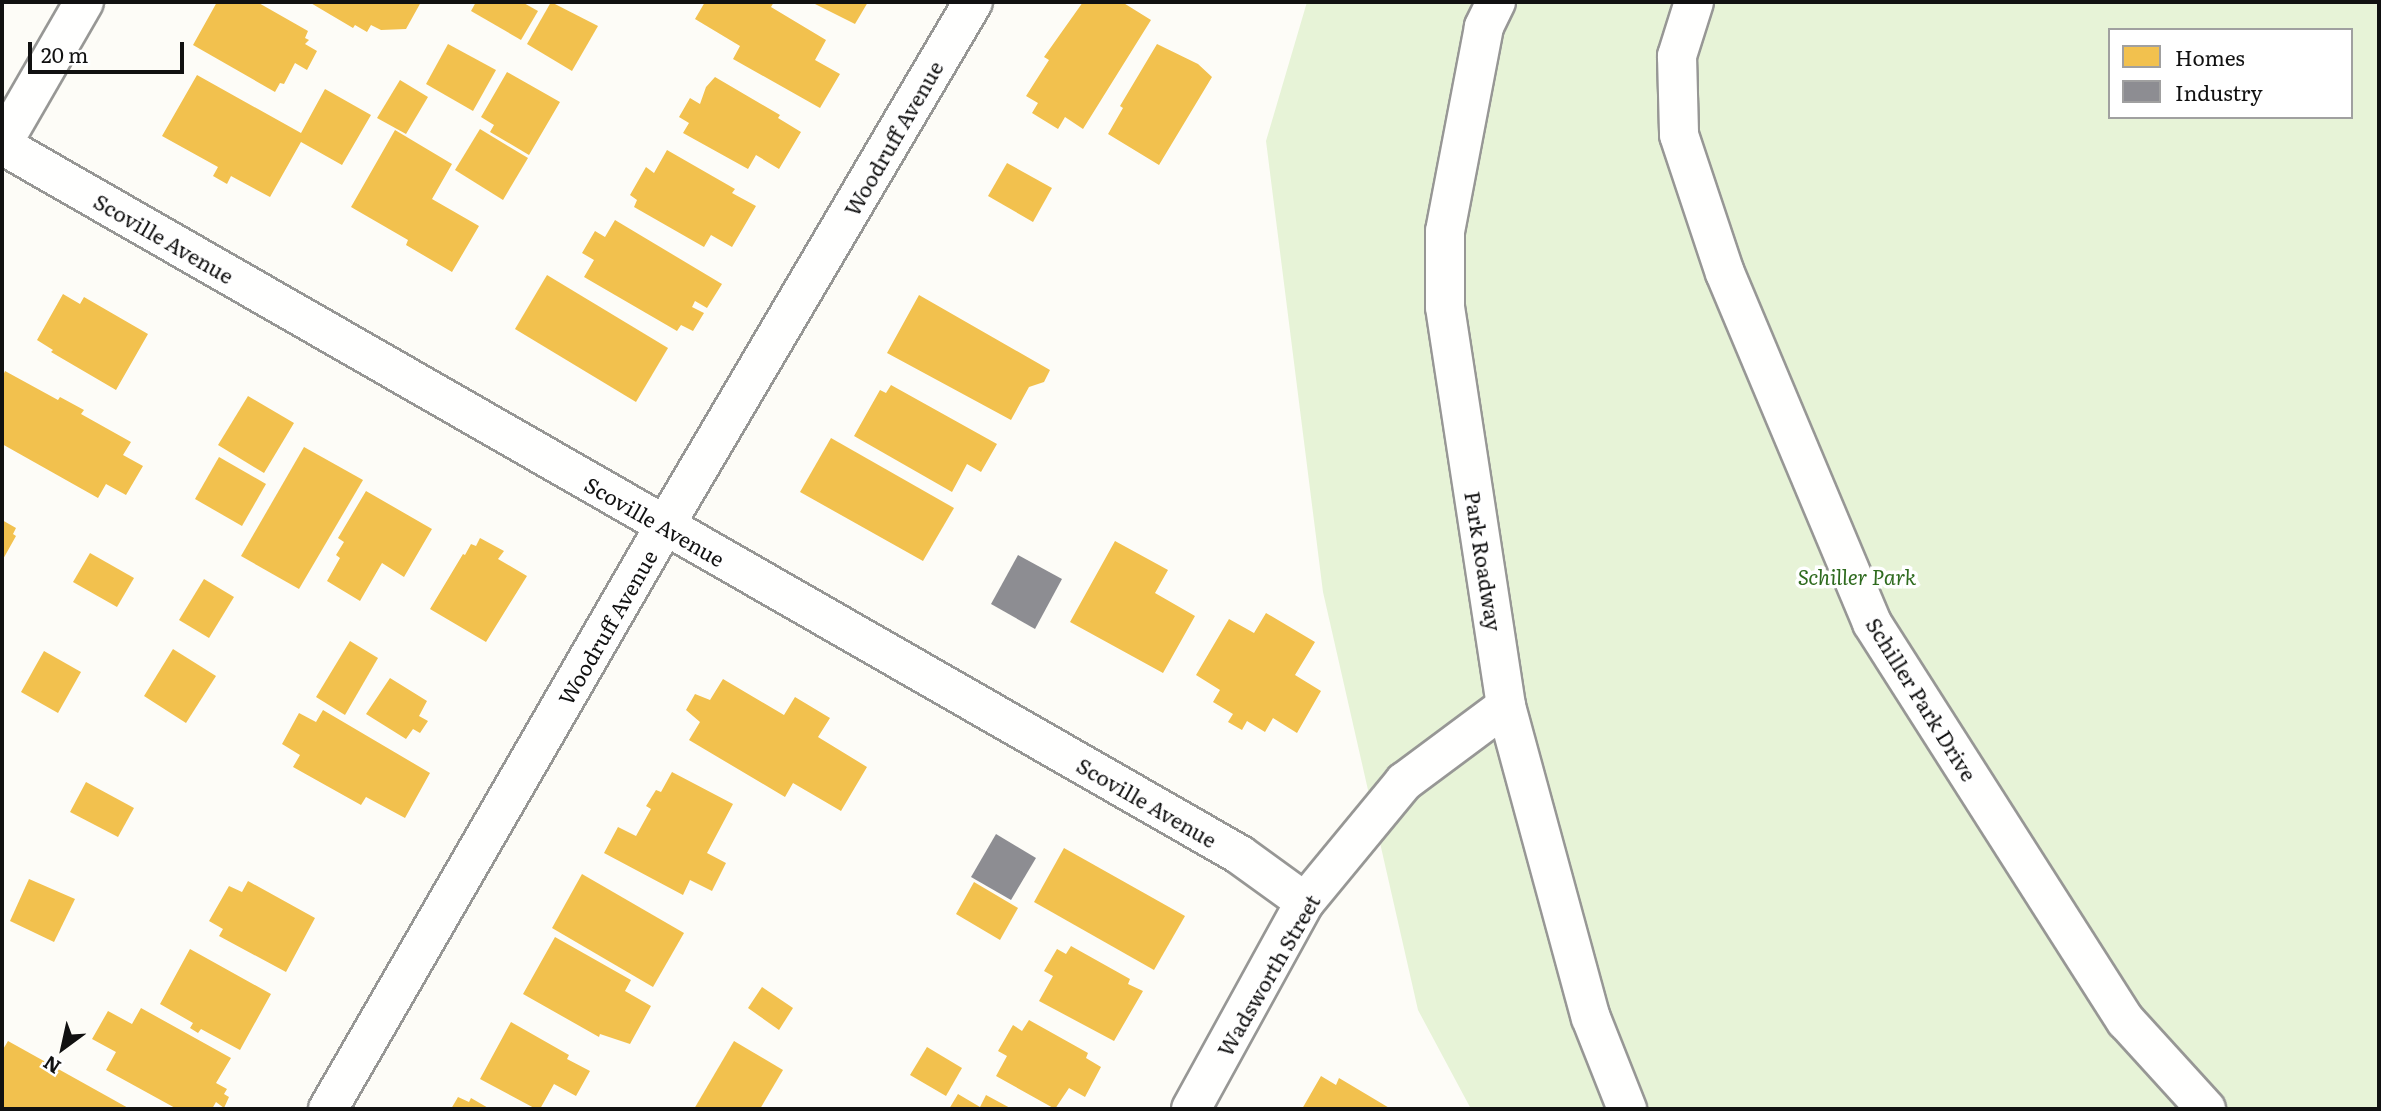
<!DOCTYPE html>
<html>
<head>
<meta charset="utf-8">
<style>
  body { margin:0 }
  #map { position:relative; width:2381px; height:1111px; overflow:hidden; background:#fdfcf7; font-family:Literata,serif }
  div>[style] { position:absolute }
  .green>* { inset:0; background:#e7f3d7 }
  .homes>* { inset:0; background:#f2c14e }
  .industry>* { inset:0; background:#8d8d92 }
  .roads { filter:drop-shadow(2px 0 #979795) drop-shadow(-2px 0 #979795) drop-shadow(0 2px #979795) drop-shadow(0 -2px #979795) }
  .minor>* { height:38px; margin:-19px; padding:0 19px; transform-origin:19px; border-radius:19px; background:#fffffe }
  span { translate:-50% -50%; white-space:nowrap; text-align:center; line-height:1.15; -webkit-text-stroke:7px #fff; paint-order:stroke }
  .street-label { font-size:21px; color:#111 }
  .park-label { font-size:21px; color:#2f6b1f; font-style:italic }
  .frame { position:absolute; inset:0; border:4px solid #111; pointer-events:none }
  .legend { position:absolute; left:2108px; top:28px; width:245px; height:91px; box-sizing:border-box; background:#fff; border:2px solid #a0a0a0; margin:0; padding:9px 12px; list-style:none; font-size:21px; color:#111 }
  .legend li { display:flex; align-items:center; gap:14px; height:35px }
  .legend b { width:35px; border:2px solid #a0a0a0 }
  .north { position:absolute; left:28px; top:1013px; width:70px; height:70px; -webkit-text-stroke:5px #fff; paint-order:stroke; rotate:213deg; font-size:19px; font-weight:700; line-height:28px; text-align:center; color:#111 }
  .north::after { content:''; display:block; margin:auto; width:24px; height:32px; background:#111; clip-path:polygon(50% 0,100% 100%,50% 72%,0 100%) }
  .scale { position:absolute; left:28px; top:42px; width:156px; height:32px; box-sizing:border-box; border:4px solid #111; border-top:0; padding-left:9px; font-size:21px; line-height:24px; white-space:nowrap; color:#111; -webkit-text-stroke:5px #fff; paint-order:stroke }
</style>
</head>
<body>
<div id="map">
  <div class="green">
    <div style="clip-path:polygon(evenodd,1307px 2px,2379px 2px,2379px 1109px,1471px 1109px,1418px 1010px,1323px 592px,1266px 141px,1307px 2px,2110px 30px,2351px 30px,2351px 117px,2110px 117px,2110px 30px)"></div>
  </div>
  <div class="homes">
    <div style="clip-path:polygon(217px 2px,257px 2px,308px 31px,305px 38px,309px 40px,305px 44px,317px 51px,307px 70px,295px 63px,284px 84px,280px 83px,275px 92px,193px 45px)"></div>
    <div style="clip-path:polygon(309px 2px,421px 2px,406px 29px,381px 30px,371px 25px,367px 32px,355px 25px,353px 28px)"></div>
    <div style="clip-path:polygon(476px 2px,522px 2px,538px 11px,521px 40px,471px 11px)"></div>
    <div style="clip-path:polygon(551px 2px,598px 26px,572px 71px,527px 44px)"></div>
    <div style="clip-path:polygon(705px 2px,774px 2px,771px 7px,826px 40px,815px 60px,840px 74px,820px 108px,733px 59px,740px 46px,695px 19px)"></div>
    <div style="clip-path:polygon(811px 2px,868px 2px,855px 24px)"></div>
    <div style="clip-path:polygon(1083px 2px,1122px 2px,1151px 20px,1083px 129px,1065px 117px,1058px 129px,1032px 113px,1038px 103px,1026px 96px,1049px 60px,1044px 57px)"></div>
    <div style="clip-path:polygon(448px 44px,496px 70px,473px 111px,426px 84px)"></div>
    <div style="clip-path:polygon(1157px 44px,1198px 64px,1212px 77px,1159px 165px,1108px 134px,1123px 108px,1120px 106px)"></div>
    <div style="clip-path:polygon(507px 72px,560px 102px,529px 155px,490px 132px,494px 125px,481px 117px)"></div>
    <div style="clip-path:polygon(197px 75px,301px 133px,325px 89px,371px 115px,342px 165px,301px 142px,270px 197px,231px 176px,227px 184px,213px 176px,218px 167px,162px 136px)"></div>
    <div style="clip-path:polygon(715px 77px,780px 115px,778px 118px,801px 132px,779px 169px,756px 155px,748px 169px,683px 133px,689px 123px,679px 117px,690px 98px,700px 104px,706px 87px)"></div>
    <div style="clip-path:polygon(400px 80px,428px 97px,406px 134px,377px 118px)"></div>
    <div style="clip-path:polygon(480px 129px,528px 158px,503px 200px,455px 170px)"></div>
    <div style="clip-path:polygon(395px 130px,452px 164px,432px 199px,479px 226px,452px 272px,406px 245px,408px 240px,351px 207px)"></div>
    <div style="clip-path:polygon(667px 150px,735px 189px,732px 193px,756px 206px,732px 247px,711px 235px,704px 247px,634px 207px,637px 200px,630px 195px,646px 167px,654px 173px)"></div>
    <div style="clip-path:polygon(1007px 163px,1052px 188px,1033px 222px,988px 196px)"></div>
    <div style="clip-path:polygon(615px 220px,722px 284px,707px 308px,695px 301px,692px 307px,704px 313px,693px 331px,681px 325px,677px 331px,584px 277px,594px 260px,582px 253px,595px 231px,605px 237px)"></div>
    <div style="clip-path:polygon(547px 275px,668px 348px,636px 402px,515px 329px)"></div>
    <div style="clip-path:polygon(63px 294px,80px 304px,84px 297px,148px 334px,116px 390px,51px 352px,53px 350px,37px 340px)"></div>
    <div style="clip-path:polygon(919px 295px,1050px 370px,1044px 382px,1029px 387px,1011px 420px,887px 353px)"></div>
    <div style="clip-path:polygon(5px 371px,58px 400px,60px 397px,84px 410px,81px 414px,131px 442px,123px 455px,143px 466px,126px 495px,106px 484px,98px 498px,2px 444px,2px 378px)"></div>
    <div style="clip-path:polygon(891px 385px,997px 444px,981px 472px,967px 464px,952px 492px,854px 436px,880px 390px,886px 393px)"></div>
    <div style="clip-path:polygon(248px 396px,294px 423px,264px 473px,218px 445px)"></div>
    <div style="clip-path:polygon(831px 438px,954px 508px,923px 561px,800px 492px)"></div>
    <div style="clip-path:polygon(304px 447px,363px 480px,299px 589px,241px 556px)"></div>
    <div style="clip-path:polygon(219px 457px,266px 484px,242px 526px,195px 499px)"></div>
    <div style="clip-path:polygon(366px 491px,432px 529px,404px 577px,382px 563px,360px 601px,327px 581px,340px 558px,336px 555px,344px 542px,338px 538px)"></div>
    <div style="clip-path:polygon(2px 520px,16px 528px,13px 534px,16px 536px,2px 561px)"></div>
    <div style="clip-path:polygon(480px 538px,504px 551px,498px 559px,527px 576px,486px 642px,430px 609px,463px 554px,465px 555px,471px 544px,476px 546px)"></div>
    <div style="clip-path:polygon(1115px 541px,1168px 570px,1155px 593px,1195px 616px,1163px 673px,1070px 622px)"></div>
    <div style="clip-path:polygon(90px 553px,134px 578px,117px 607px,73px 582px)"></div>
    <div style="clip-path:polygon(204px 579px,234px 597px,209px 638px,179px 620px)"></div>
    <div style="clip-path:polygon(1266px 613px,1315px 642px,1295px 675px,1321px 691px,1297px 733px,1273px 718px,1265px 732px,1247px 721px,1242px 730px,1228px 722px,1233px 714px,1213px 702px,1220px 690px,1196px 675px,1229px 619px,1254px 633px)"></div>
    <div style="clip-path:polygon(350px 641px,378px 658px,345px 715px,316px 697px)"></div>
    <div style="clip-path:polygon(173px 649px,216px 676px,186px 723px,144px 696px)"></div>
    <div style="clip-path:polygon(44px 651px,81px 672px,58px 713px,21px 692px)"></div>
    <div style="clip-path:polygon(390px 678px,427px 701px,419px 716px,428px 721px,420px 733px,413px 729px,406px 739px,366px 714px)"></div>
    <div style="clip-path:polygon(723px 679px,784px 715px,795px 697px,830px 718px,818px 737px,867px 767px,841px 811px,793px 783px,785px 797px,689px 740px,700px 722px,686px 710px,695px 694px,710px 700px)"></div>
    <div style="clip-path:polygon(323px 710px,430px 773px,405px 818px,366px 797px,361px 805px,293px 767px,300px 755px,282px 744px,299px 713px,316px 722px)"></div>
    <div style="clip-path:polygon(672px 772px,733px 804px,707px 853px,726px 863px,712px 891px,690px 880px,683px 895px,604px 853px,618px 827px,636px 836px,651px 809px,646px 806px,656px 790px,661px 792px)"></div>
    <div style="clip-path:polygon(86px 782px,134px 808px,118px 837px,70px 812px)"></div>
    <div style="clip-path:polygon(1064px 848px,1185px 916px,1154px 970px,1034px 902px)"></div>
    <div style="clip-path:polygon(582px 874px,684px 933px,653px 987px,552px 928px)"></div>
    <div style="clip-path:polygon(29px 879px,75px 899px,54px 942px,10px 921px)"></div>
    <div style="clip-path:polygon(248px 881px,315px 918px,286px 972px,219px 936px,223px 929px,209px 921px,229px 886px,242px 892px)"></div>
    <div style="clip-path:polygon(974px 882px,1018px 908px,1000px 940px,956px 914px)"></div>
    <div style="clip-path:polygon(555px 937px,631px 980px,625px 991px,651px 1006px,630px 1044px,600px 1034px,599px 1037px,523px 994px)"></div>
    <div style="clip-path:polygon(1071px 946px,1130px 979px,1128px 984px,1143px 991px,1114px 1041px,1039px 1001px,1053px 976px,1044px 971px,1057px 949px,1066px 954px)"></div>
    <div style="clip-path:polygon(190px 949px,271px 994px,240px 1050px,201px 1029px,198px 1033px,190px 1028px,193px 1023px,160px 1004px)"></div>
    <div style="clip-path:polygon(762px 987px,793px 1008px,779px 1030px,748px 1008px)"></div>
    <div style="clip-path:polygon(141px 1008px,231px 1058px,216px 1083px,227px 1089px,224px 1094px,229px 1097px,224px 1108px,216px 1102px,212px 1109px,177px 1109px,106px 1070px,116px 1052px,92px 1039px,108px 1011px,132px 1024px)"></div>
    <div style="clip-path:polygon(1029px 1020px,1088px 1053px,1086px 1058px,1101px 1067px,1085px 1097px,1069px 1088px,1055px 1109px,996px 1076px,1007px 1056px,998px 1051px,1013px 1025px,1022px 1031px)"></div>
    <div style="clip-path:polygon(511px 1022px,569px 1055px,567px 1059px,590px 1071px,576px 1096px,554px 1084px,540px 1109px,536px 1109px,480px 1079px)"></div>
    <div style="clip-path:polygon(8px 1041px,130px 1109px,2px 1109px,2px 1051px)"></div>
    <div style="clip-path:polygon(734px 1041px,783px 1070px,760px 1109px,694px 1109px)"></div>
    <div style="clip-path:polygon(927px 1047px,962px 1068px,946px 1096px,910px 1075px)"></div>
    <div style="clip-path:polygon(1321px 1076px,1336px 1085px,1339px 1078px,1391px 1109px,1302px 1109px)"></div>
    <div style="clip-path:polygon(958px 1094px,980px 1107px,986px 1095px,1012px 1109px,949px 1109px)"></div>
    <div style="clip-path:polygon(458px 1097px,469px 1102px,471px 1098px,490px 1109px,451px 1109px)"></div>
  </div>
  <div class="industry">
    <div style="clip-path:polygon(1018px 555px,1062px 579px,1035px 629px,991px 604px)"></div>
    <div style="clip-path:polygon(996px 834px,1036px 858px,1011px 900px,971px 877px)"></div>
  </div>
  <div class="roads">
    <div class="minor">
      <div style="left:1496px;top:2px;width:28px;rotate:116deg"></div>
      <div style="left:1484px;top:27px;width:208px;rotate:100.8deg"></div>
      <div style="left:1445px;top:231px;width:76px;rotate:90deg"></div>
      <div style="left:1445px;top:307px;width:404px;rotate:81.3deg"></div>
      <div style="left:1506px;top:706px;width:323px;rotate:74.8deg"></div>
      <div style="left:1591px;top:1018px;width:98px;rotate:68.4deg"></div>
      <div style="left:1694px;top:2px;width:57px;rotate:107.5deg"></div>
      <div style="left:1677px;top:56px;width:79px;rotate:88.5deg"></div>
      <div style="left:1679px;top:135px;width:145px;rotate:71.6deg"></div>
      <div style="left:1725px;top:273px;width:380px;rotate:67.2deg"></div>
      <div style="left:1872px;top:623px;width:472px;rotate:57.5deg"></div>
      <div style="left:2126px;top:1021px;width:119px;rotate:47.7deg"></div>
      <div style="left:2px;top:144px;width:164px;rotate:-60deg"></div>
      <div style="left:2px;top:145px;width:1427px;rotate:29.83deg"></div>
      <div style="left:1240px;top:855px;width:80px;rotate:35.9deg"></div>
      <div style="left:328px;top:1109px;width:672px;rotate:-60deg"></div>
      <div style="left:664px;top:527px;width:609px;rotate:-59.52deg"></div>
      <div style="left:1191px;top:1109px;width:236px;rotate:-61.2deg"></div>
      <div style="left:1305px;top:902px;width:156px;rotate:-50.5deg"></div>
      <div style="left:1404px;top:782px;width:127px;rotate:-36.7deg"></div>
    </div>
  </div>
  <div class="street-label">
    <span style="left:893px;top:138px;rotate:-60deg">Woodruff Avenue</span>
    <span style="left:164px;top:238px;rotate:30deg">Scoville Avenue</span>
    <span style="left:655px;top:521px;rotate:30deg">Scoville Avenue</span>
    <span style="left:1484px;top:561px;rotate:81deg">Park Roadway</span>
    <span style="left:607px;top:627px;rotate:-60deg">Woodruff Avenue</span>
    <span style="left:1922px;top:699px;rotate:58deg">Schiller Park Drive</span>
    <span style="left:1147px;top:802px;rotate:30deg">Scoville Avenue</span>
    <span style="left:1268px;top:975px;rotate:-60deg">Wadsworth Street</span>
  </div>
  <div class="park-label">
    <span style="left:1857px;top:576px">Schiller Park</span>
  </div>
  <div class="frame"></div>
  <ul class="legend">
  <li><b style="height:19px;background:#f2c14e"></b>Homes</li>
  <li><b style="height:19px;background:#8d8d92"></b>Industry</li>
  </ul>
  <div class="north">N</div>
  <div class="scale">20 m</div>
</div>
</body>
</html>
